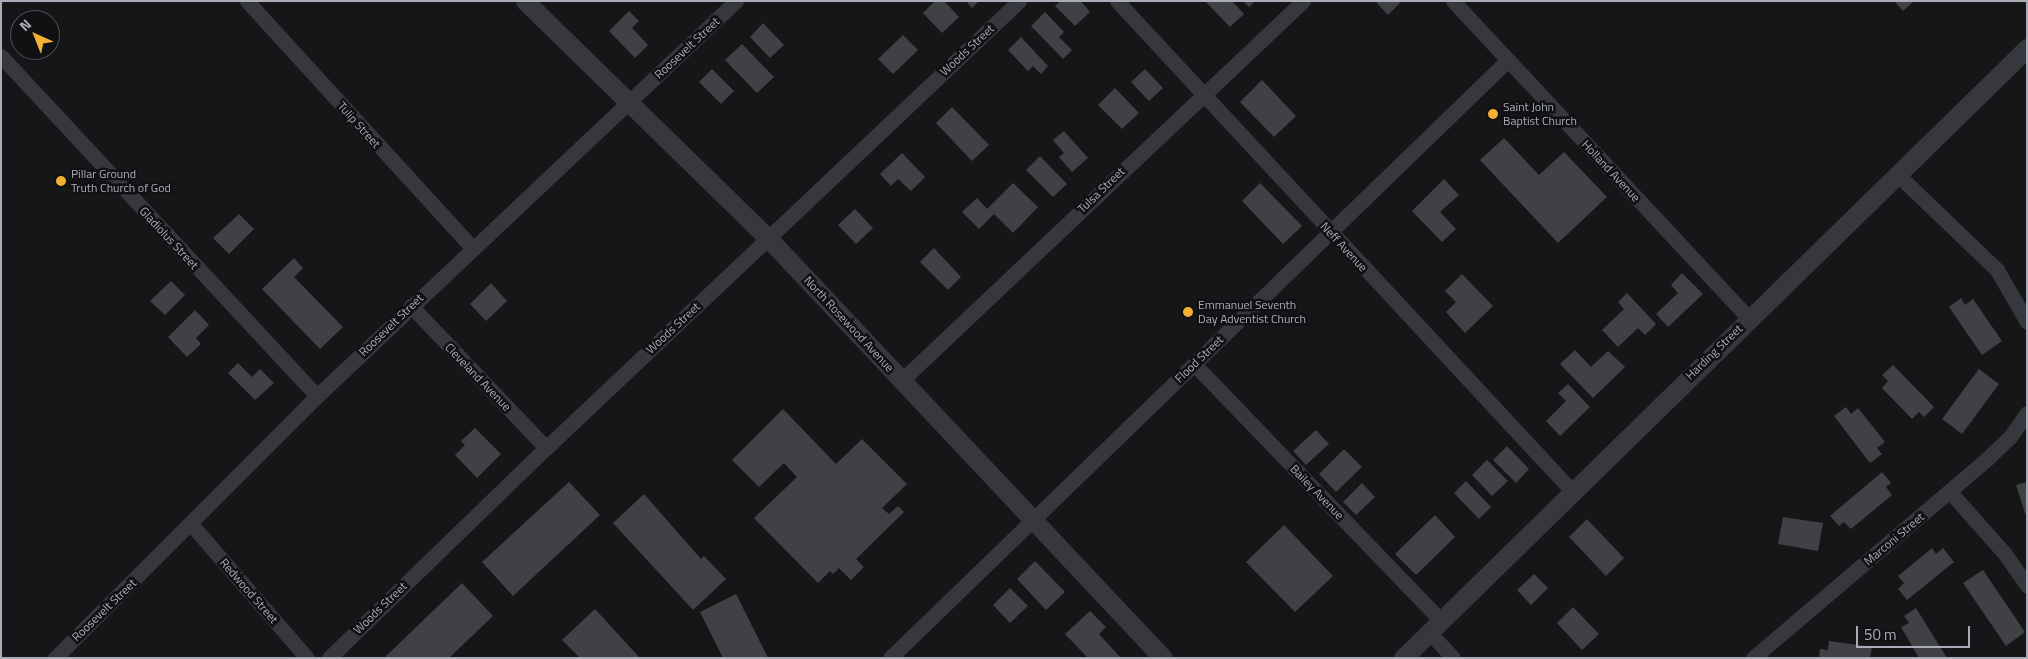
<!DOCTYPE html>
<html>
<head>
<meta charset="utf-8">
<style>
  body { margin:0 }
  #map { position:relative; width:2028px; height:659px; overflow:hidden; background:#161618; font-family:"Titillium Web",sans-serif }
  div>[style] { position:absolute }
  .building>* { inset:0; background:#404145 }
  .minor>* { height:15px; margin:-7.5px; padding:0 7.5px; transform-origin:7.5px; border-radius:7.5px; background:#37383d }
  .tertiary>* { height:19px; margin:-9.5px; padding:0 9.5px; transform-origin:9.5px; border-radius:9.5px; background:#37383d }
  .dots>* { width:14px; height:14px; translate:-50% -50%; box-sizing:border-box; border:2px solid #111113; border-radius:50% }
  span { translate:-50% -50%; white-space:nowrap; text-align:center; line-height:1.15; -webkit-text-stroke:5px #111113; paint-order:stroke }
  .street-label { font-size:12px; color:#a8adb8 }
  .poi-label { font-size:12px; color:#a8adb8 }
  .left { translate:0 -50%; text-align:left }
  .frame { position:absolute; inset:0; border:2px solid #a8adb8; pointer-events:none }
  .north { position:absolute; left:10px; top:10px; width:50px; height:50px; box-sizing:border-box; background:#111113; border:1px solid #4d4f55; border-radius:50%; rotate:316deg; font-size:14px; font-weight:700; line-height:20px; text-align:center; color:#a8adb8 }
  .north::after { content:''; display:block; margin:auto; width:18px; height:22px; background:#f2b134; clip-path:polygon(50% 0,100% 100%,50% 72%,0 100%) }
  .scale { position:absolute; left:1856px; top:626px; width:114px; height:22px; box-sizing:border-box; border:2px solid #a8adb8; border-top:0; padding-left:6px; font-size:15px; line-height:18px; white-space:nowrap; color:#a8adb8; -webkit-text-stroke:4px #111113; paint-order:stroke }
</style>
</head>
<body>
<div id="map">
  <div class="building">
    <div style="clip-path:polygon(935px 1px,944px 1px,959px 17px,942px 33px,923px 13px)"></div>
    <div style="clip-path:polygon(966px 1px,979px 1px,972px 8px)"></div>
    <div style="clip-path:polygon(1060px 1px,1081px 1px,1090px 12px,1075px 26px,1055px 6px)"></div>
    <div style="clip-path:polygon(1205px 1px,1232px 1px,1244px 14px,1230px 27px)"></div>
    <div style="clip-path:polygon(1243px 1px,1255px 1px,1249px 7px)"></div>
    <div style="clip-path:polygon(1375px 1px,1399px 1px,1400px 3px,1388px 15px)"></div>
    <div style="clip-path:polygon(1894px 1px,1914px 1px,1903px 11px)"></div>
    <div style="clip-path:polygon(629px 11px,639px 21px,632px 28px,648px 45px,635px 58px,609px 31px)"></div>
    <div style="clip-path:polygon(1045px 12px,1064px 32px,1059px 37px,1072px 50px,1063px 59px,1031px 26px)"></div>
    <div style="clip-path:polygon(763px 23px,784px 45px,770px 58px,750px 37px)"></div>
    <div style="clip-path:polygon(903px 35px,918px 50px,893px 74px,878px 59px)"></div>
    <div style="clip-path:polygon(1021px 37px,1048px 66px,1041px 74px,1033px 66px,1028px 71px,1008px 50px)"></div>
    <div style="clip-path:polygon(742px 44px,774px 77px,757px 93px,725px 60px)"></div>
    <div style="clip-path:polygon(712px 69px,734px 91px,721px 104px,699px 82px)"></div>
    <div style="clip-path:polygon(1145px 69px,1163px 88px,1149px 101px,1131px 82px)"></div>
    <div style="clip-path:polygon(1262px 80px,1296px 116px,1274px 137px,1240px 102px)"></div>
    <div style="clip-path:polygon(1115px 88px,1139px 113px,1122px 129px,1098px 105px)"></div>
    <div style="clip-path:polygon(952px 107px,989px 145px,972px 161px,936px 123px)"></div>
    <div style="clip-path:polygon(1064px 131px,1088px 158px,1072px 172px,1059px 157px,1064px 153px,1053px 140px)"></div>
    <div style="clip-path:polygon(1504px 138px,1539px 175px,1564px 152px,1607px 197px,1558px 243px,1480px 160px)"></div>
    <div style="clip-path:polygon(902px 153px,925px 177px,911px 191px,898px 179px,891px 186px,880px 174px)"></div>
    <div style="clip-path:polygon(1040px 156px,1067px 184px,1053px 197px,1026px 170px)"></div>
    <div style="clip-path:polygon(1444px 179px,1459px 195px,1440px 212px,1456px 229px,1442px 242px,1412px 211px)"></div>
    <div style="clip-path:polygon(1013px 183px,1038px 207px,1013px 233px,994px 214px,979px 229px,962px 212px,977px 198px,987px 209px)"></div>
    <div style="clip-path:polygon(1260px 183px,1302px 226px,1283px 244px,1242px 201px)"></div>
    <div style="clip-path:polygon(855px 209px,873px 228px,856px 244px,838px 225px)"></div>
    <div style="clip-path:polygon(239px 214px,254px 229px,229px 254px,213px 238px)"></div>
    <div style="clip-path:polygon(934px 248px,961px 277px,948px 290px,920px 262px)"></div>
    <div style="clip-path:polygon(294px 258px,303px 268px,294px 277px,343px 327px,320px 349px,262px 289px)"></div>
    <div style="clip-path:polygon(1682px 273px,1703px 294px,1668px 327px,1656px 314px,1678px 293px,1671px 285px)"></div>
    <div style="clip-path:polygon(1462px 274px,1493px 306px,1465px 333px,1446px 312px,1456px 302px,1445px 291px)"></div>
    <div style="clip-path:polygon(171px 281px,185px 295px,165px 315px,150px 301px)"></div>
    <div style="clip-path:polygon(491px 283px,507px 301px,486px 321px,470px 304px)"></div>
    <div style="clip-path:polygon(1627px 293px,1656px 324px,1645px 335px,1638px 328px,1618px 347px,1602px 330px,1624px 309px,1618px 302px)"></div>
    <div style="clip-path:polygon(1961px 298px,1965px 305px,1973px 299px,2002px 341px,1982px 355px,1949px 307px)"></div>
    <div style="clip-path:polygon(195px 310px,209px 325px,196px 338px,201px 344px,187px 357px,168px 337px)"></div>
    <div style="clip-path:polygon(1575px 350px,1591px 367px,1608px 351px,1625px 367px,1593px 398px,1560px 364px)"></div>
    <div style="clip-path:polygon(238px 363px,252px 377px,260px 369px,274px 383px,255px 400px,228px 373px)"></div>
    <div style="clip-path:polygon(1893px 365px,1934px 407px,1924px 417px,1919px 412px,1912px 419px,1882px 388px,1888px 381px,1882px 375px)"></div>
    <div style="clip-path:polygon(1979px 369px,1999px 384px,1962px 434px,1942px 419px)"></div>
    <div style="clip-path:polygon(1568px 384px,1590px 407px,1560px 436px,1546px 421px,1566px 401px,1558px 393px)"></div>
    <div style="clip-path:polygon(1846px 407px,1851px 414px,1858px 408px,1885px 442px,1877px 448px,1882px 454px,1870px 463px,1834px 416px)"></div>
    <div style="clip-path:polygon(783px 409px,836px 464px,862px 439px,907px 484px,882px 508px,889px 514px,898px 506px,904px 512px,856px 559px,864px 567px,851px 580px,839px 568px,833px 574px,830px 571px,818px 583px,754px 518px,797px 477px,784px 463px,759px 487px,732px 460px)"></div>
    <div style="clip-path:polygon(475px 428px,501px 454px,477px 478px,455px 455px,465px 445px,461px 441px)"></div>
    <div style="clip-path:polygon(1316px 430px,1329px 444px,1306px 465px,1293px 451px)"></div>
    <div style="clip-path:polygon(1507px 446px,1529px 469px,1516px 483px,1493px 460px)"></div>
    <div style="clip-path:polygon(1344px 449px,1362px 467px,1336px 492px,1319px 474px)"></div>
    <div style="clip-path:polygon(1487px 460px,1508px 481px,1492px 496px,1472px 475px)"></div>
    <div style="clip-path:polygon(1882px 472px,1891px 483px,1886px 487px,1892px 495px,1851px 529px,1844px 522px,1839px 526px,1830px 516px)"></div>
    <div style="clip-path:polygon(1466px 481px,1491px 507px,1479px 519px,1454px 493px)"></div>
    <div style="clip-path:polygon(569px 482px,600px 515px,513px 596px,482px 562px)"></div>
    <div style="clip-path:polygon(2027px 482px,2027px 516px,2026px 516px,2016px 485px)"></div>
    <div style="clip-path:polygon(1362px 483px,1375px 497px,1356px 515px,1343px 502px)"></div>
    <div style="clip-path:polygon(644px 494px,701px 559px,704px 556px,726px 579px,693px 610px,613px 523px)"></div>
    <div style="clip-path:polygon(1435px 515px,1455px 537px,1416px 575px,1395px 554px)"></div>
    <div style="clip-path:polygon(1783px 517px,1823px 523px,1818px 551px,1778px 544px)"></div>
    <div style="clip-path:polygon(1587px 519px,1624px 558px,1606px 576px,1569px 537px)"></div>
    <div style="clip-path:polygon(1284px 525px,1333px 576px,1295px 612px,1246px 562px)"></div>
    <div style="clip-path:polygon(1932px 548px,1936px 554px,1943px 548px,1954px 562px,1907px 600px,1898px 589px,1904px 583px,1898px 576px)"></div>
    <div style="clip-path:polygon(1035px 561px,1065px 592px,1046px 610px,1017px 579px)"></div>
    <div style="clip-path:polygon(1983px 570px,2025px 632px,2006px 646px,1963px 583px)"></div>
    <div style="clip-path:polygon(1534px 574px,1548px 588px,1531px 605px,1517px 590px)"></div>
    <div style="clip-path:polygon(462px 583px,493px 616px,449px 658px,384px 658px)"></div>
    <div style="clip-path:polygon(1010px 588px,1028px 606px,1010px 623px,993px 605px)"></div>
    <div style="clip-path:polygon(736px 594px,768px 658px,723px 658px,700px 612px)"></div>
    <div style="clip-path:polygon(1573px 607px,1599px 634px,1582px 650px,1557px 623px)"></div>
    <div style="clip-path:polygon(1916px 608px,1947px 658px,1919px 658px,1901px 627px,1909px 623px,1904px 616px)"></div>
    <div style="clip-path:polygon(595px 609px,616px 632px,640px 658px,580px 658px,562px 640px)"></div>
    <div style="clip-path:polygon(1090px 611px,1106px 627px,1099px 634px,1121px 658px,1088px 658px,1065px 634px)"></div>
    <div style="clip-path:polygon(1829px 641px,1872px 647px,1870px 658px,1819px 658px,1820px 649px,1828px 650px)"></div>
  </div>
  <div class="minor">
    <div style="left:247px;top:1px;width:333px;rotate:47.6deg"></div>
    <div style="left:1117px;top:1px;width:669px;rotate:47.12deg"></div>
    <div style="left:1453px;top:1px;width:434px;rotate:47deg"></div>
    <div style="left:1px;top:56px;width:464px;rotate:47.1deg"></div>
    <div style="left:1897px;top:174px;width:139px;rotate:43.8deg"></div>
    <div style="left:1997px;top:270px;width:60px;rotate:60deg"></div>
    <div style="left:411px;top:306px;width:196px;rotate:46.4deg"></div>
    <div style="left:1194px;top:364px;width:355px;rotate:46.1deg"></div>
    <div style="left:902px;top:380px;width:552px;rotate:-43.38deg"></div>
    <div style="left:1950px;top:492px;width:83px;rotate:48.4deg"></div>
    <div style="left:2005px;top:554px;width:39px;rotate:55deg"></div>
    <div style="left:191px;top:524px;width:177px;rotate:49.1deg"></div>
    <div style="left:1429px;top:632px;width:35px;rotate:47deg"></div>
    <div style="left:55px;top:658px;width:371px;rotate:-45deg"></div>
    <div style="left:317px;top:396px;width:576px;rotate:-43.31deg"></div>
    <div style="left:329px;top:658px;width:302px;rotate:-44.1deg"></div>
    <div style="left:546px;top:448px;width:651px;rotate:-43.38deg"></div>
    <div style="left:890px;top:658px;width:860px;rotate:-44.06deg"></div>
    <div style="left:1753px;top:658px;width:311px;rotate:-40.4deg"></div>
    <div style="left:1990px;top:456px;width:28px;rotate:-44deg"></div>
    <div style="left:2010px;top:437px;width:29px;rotate:-55deg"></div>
  </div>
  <div class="tertiary">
    <div style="left:525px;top:1px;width:339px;rotate:44.3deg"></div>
    <div style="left:768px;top:238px;width:577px;rotate:46.76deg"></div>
    <div style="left:1403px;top:658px;width:873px;rotate:-44.35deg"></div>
  </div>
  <div class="dots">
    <div style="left:1493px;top:114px;background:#f2b134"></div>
    <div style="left:61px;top:181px;background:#f2b134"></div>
    <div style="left:1188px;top:312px;background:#f2b134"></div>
  </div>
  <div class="street-label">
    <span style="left:687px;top:48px;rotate:-43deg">Roosevelt Street</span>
    <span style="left:967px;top:50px;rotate:-43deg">Woods Street</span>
    <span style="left:359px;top:125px;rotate:48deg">Tulip Street</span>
    <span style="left:1611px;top:171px;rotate:47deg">Holland Avenue</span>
    <span style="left:1101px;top:190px;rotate:-44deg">Tulsa Street</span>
    <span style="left:169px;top:238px;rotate:47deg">Gladiolus Street</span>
    <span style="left:1344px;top:247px;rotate:47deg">Neff Avenue</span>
    <span style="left:849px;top:324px;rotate:47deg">North Rosewood Avenue</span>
    <span style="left:391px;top:325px;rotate:-44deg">Roosevelt Street</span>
    <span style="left:673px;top:328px;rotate:-43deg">Woods Street</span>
    <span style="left:1714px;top:352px;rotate:-44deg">Harding Street</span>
    <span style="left:1199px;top:359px;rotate:-44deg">Flood Street</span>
    <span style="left:478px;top:377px;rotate:46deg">Cleveland Avenue</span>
    <span style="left:1317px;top:492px;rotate:46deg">Bailey Avenue</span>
    <span style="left:1894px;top:539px;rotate:-40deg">Marconi Street</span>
    <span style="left:249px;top:591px;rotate:49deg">Redwood Street</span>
    <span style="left:380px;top:608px;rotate:-44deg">Woods Street</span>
    <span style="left:104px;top:610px;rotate:-44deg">Roosevelt Street</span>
  </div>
  <div class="poi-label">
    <span class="left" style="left:1503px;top:114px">Saint John<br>Baptist Church</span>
    <span class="left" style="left:71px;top:181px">Pillar Ground<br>Truth Church of God</span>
    <span class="left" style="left:1198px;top:312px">Emmanuel Seventh<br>Day Adventist Church</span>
  </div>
  <div class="frame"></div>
  <div class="north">N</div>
  <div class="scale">50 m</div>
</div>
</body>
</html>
